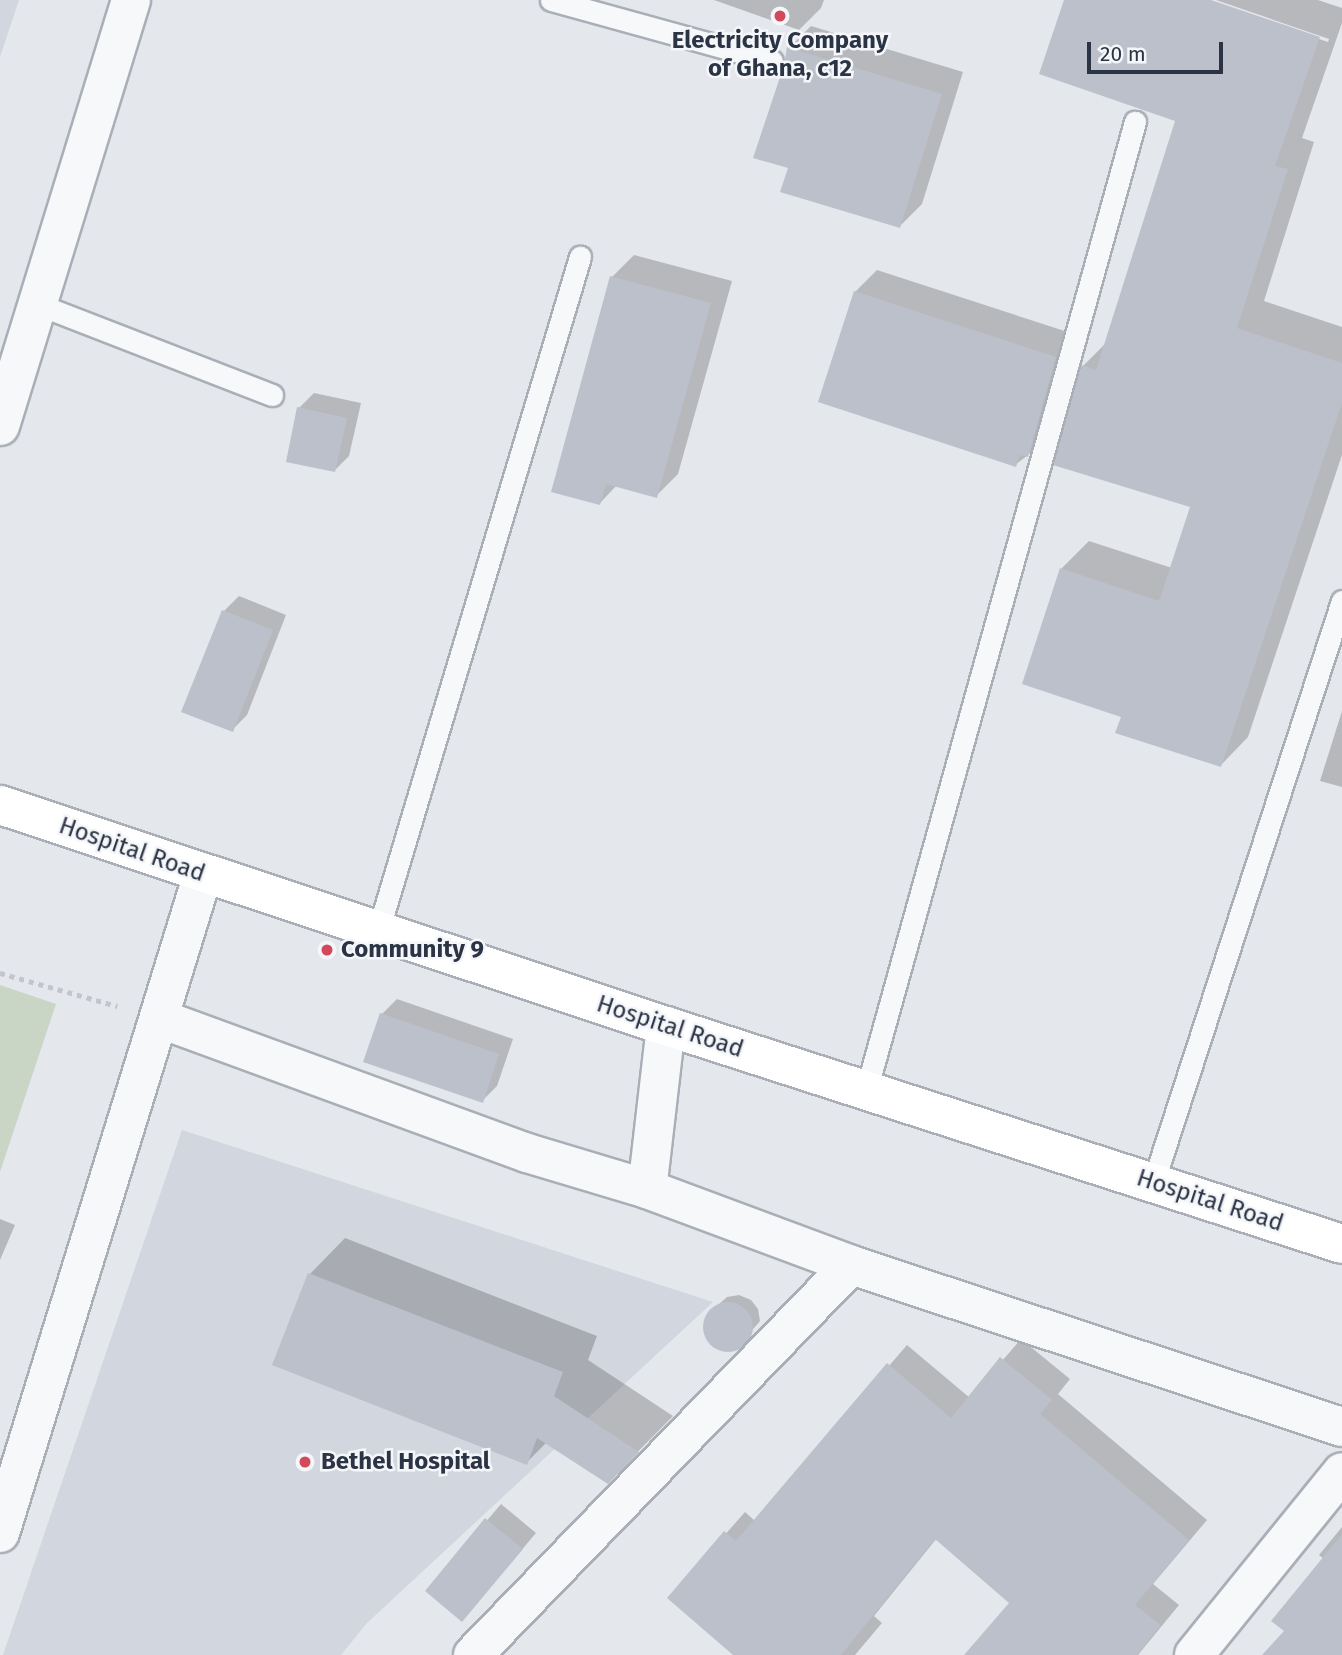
<!DOCTYPE html>
<html>
<head>
<meta charset="utf-8">
<style>
  body { margin:0 }
  #map { position:relative; width:1342px; height:1655px; overflow:hidden; background:#e4e7ec; font-family:"Fira Sans",sans-serif }
  div>[style] { position:absolute }
  .built>* { inset:0; background:#d2d6de }
  .green>* { inset:0; background:#c9d6c5 }
  .shadow>* { inset:0; background:#0003 }
  .building>* { inset:0; background:#bbc0ca }
  .round { border-radius:50% }
  .path>* { height:4.5px; margin-top:-2.25px; transform-origin:0; background:repeating-linear-gradient(90deg,#c2c5cb 0 5px,transparent 0 10px) }
  .roads { filter:drop-shadow(2px 0 #a9aeb7) drop-shadow(-2px 0 #a9aeb7) drop-shadow(0 2px #a9aeb7) drop-shadow(0 -2px #a9aeb7) }
  .service>* { height:21px; margin:-10.5px; padding:0 10.5px; transform-origin:10.5px; border-radius:10.5px; background:#f7f8fa }
  .minor>* { height:38px; margin:-19px; padding:0 19px; transform-origin:19px; border-radius:19px; background:#f7f8fa }
  .tertiary>* { height:38px; margin:-19px; padding:0 19px; transform-origin:19px; border-radius:19px; background:#f7f8fa }
  .secondary>* { height:38px; margin:-19px; padding:0 19px; transform-origin:19px; border-radius:19px; background:#fff }
  .dots>* { width:19px; height:19px; translate:-50% -50%; box-sizing:border-box; border:4px solid #f4f6f9; border-radius:50% }
  span { translate:-50% -50%; white-space:nowrap; text-align:center; line-height:1.15; -webkit-text-stroke:5px #f4f6f9; paint-order:stroke }
  .poi-label { font-size:24px; color:#2b3445; font-weight:700 }
  .left { translate:0 -50%; text-align:left }
  .street-label { font-size:24px; color:#2b3445 }
  .scale { position:absolute; left:1087px; top:42px; width:136px; height:32px; box-sizing:border-box; border:4px solid #2b3445; border-top:0; padding-left:9px; font-size:21px; line-height:24px; white-space:nowrap; color:#2b3445; -webkit-text-stroke:5px #f4f6f9; paint-order:stroke }
</style>
</head>
<body>
<div id="map">
  <div class="built">
    <div style="clip-path:polygon(0 0,19px 0,0 57px)"></div>
    <div style="clip-path:polygon(182px 1130px,713px 1302px,367px 1623px,341px 1655px,3px 1655px)"></div>
  </div>
  <div class="green">
    <div style="clip-path:polygon(0 985px,56px 1004px,0 1172px)"></div>
  </div>
  <div class="shadow">
    <div style="clip-path:polygon(714px 0,824px 0,821px 8px,799px 30px)"></div>
    <div style="clip-path:polygon(1066px 0,1205px 0,1328px 42px,1329px 39px,1216px 0,1318px 0,1342px 8px,1342px 23px,1302px 138px,1314px 142px,1264px 301px,1342px 327px,1342px 455px,1248px 737px,1221px 765px,1123px 716px,1024px 683px,1062px 568px,1089px 541px,1172px 568px,1192px 506px,1083px 366px,1107px 342px,1177px 120px)"></div>
    <div style="clip-path:polygon(811px 26px,963px 72px,922px 204px,900px 226px,790px 167px,786px 66px,789px 48px)"></div>
    <div style="clip-path:polygon(634px 255px,732px 281px,678px 474px,656px 496px,617px 485px,600px 503px,612px 277px)"></div>
    <div style="clip-path:polygon(877px 270px,1077px 335px,1050px 433px,1028px 455px,1015px 465px,855px 292px)"></div>
    <div style="clip-path:polygon(314px 393px,361px 403px,349px 456px,334px 471px,299px 408px)"></div>
    <div style="clip-path:polygon(239px 596px,286px 615px,247px 715px,232px 730px,224px 611px)"></div>
    <div style="clip-path:polygon(1342px 711px,1342px 787px,1320px 781px)"></div>
    <div style="clip-path:polygon(397px 999px,513px 1039px,497px 1086px,482px 1101px,382px 1014px)"></div>
    <div style="clip-path:polygon(0 1219px,15px 1225px,0 1260px)"></div>
    <div style="clip-path:polygon(345px 1238px,597px 1336px,588px 1360px,673px 1416px,608px 1482px,547px 1442px,526px 1463px,275px 1364px,310px 1274px)"></div>
    <div style="clip-path:polygon(739px 1295px,751px 1300px,758px 1309px,760px 1321px,736px 1349px,725px 1351px,713px 1347px,706px 1337px,704px 1324px,709px 1313px,727px 1297px)"></div>
    <div style="clip-path:polygon(1021px 1339px,1070px 1379px,1058px 1394px,1207px 1520px,1153px 1584px,1179px 1605px,1138px 1655px,965px 1655px,1012px 1602px,937px 1538px,874px 1616px,882px 1623px,855px 1655px,736px 1655px,669px 1598px,745px 1512px,755px 1521px,907px 1345px,970px 1398px)"></div>
    <div style="clip-path:polygon(501px 1504px,536px 1533px,462px 1620px,427px 1591px)"></div>
    <div style="clip-path:polygon(1342px 1527px,1342px 1655px,1264px 1655px,1287px 1631px,1324px 1559px,1319px 1555px)"></div>
  </div>
  <div class="building">
    <div style="clip-path:polygon(1064px 0,1211px 0,1320px 37px,1275px 166px,1288px 169px,1237px 328px,1342px 363px,1342px 403px,1221px 767px,1115px 733px,1121px 717px,1022px 684px,1060px 568px,1159px 601px,1190px 507px,1053px 465px,1081px 365px,1096px 370px,1175px 121px,1039px 74px)"></div>
    <div style="clip-path:polygon(787px 47px,942px 94px,900px 228px,780px 192px,788px 168px,753px 158px,784px 65px)"></div>
    <div style="clip-path:polygon(610px 276px,711px 303px,657px 498px,606px 484px,600px 505px,551px 492px)"></div>
    <div style="clip-path:polygon(854px 291px,1056px 357px,1028px 457px,1020px 455px,1016px 467px,818px 402px)"></div>
    <div style="clip-path:polygon(297px 407px,347px 418px,335px 472px,286px 462px)"></div>
    <div style="clip-path:polygon(222px 610px,273px 630px,233px 732px,181px 712px)"></div>
    <div style="clip-path:polygon(380px 1013px,499px 1054px,483px 1103px,363px 1062px)"></div>
    <div style="clip-path:polygon(308px 1273px,563px 1372px,554px 1396px,639px 1452px,608px 1484px,537px 1438px,527px 1465px,272px 1365px)"></div>
    <div class="round" style="left:703px;top:1302px;width:50px;height:50px"></div>
    <div style="clip-path:polygon(1000px 1357px,1052px 1400px,1040px 1414px,1189px 1540px,1135px 1605px,1161px 1625px,1137px 1655px,964px 1655px,1009px 1603px,935px 1539px,841px 1655px,733px 1655px,667px 1598px,724px 1531px,736px 1541px,887px 1363px,951px 1418px)"></div>
    <div style="clip-path:polygon(485px 1518px,523px 1549px,462px 1622px,425px 1591px)"></div>
    <div style="clip-path:polygon(1342px 1534px,1342px 1655px,1262px 1655px,1284px 1631px,1271px 1621px)"></div>
  </div>
  <div class="path">
    <div style="left:0;top:973px;width:122px;rotate:15.8deg"></div>
  </div>
  <div class="roads">
    <div class="service">
      <div style="left:551px;top:0;width:229px;rotate:15.4deg"></div>
      <div style="left:40px;top:305px;width:249px;rotate:21.2deg"></div>
      <div style="left:378px;top:931px;width:704px;rotate:-73.32deg"></div>
      <div style="left:866px;top:1091px;width:1006px;rotate:-74.49deg"></div>
      <div style="left:1153px;top:1183px;width:612px;rotate:-72.01deg"></div>
    </div>
    <div class="minor">
      <div style="left:161px;top:1019px;width:390px;rotate:20.1deg"></div>
      <div style="left:527px;top:1153px;width:125px;rotate:16.7deg"></div>
      <div style="left:666px;top:1026px;width:164px;rotate:96.6deg"></div>
      <div style="left:647px;top:1189px;width:218px;rotate:20.4deg"></div>
      <div style="left:851px;top:1265px;width:517px;rotate:18.26deg"></div>
      <div style="left:0;top:1533px;width:690px;rotate:-72.88deg"></div>
      <div style="left:473px;top:1655px;width:543px;rotate:-45.9deg"></div>
      <div style="left:1194px;top:1655px;width:235px;rotate:-51deg"></div>
    </div>
    <div class="tertiary">
      <div style="left:0;top:426px;width:446px;rotate:-72.9deg"></div>
    </div>
    <div class="secondary">
      <div style="left:0;top:805px;width:702px;rotate:18.36deg"></div>
      <div style="left:666px;top:1026px;width:710px;rotate:17.87deg"></div>
    </div>
  </div>
  <div class="dots">
    <div style="left:780px;top:16px;background:#d1495b"></div>
    <div style="left:327px;top:950px;background:#d1495b"></div>
    <div style="left:305px;top:1462px;background:#d1495b"></div>
  </div>
  <div class="poi-label">
    <span style="left:780px;top:55px">Electricity Company<br>of Ghana, c12</span>
    <span class="left" style="left:341px;top:950px">Community 9</span>
    <span class="left" style="left:321px;top:1462px">Bethel Hospital</span>
  </div>
  <div class="street-label">
    <span style="left:132px;top:850px;rotate:19deg">Hospital Road</span>
    <span style="left:670px;top:1027px;rotate:18deg">Hospital Road</span>
    <span style="left:1210px;top:1201px;rotate:18deg">Hospital Road</span>
  </div>
  <div class="scale">20 m</div>
</div>
</body>
</html>
